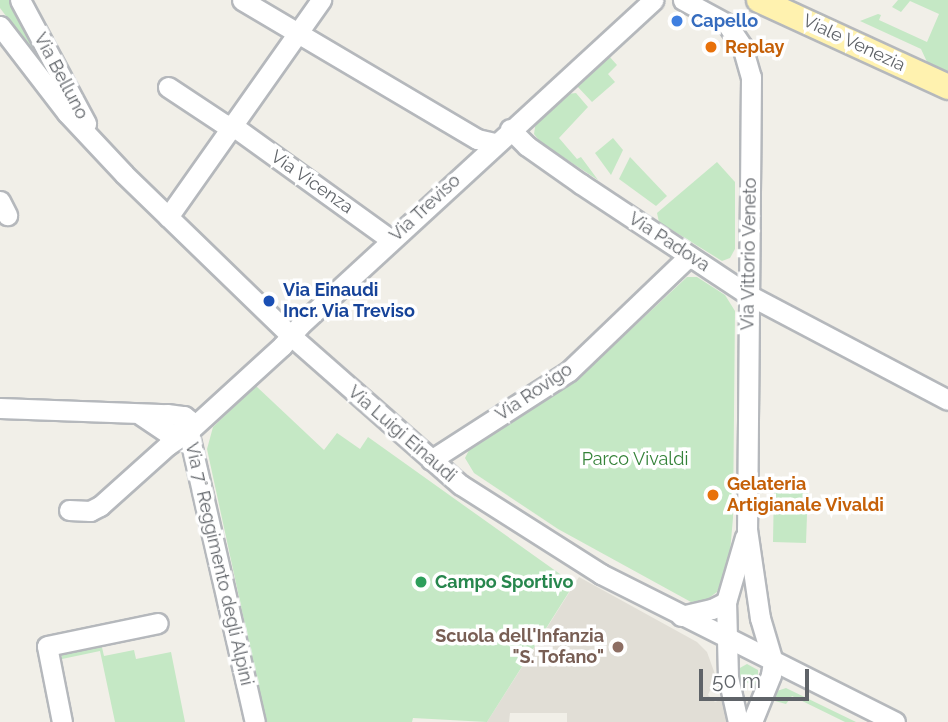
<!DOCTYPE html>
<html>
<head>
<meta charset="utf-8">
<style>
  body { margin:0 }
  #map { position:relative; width:948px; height:722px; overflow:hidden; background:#f1efe8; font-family:Raleway,sans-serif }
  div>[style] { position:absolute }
  .education>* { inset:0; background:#e1ded6 }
  .green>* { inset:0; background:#c5e8c5 }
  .roads { filter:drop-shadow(2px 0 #b5b8bc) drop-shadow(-2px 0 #b5b8bc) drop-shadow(0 2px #b5b8bc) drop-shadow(0 -2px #b5b8bc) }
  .minor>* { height:19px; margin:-9.5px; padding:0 9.5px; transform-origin:9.5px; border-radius:9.5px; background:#fff }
  .major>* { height:24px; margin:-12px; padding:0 12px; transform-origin:12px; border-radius:12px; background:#fff2af }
  .dots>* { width:19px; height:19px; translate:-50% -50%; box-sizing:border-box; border:4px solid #fff; border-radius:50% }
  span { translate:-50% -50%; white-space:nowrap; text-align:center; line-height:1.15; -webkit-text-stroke:7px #fff; paint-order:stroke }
  .shop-label { font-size:18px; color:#366cbe; font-weight:700 }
  .left { translate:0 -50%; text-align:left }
  .street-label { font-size:18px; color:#5f6368 }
  .food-label { font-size:18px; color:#c56008; font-weight:700 }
  .transit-label { font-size:18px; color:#164399; font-weight:700 }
  .park-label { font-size:18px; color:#348238 }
  .leisure-label { font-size:18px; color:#27864d; font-weight:700 }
  .education-label { font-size:18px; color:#785e54; font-weight:700 }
  .right { translate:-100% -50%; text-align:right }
  .scale { position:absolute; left:699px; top:669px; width:110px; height:32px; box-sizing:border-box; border:4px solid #5f6368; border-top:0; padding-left:9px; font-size:21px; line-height:24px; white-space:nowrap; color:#5f6368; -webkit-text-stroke:5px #fff; paint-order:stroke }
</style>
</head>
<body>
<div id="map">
  <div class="education">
    <div style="clip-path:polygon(579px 577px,697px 642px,707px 652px,716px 677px,708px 695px,715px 702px,723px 699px,727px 722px,567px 722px,567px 713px,510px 713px,509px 722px,487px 722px)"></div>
  </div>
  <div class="green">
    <div style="clip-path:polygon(0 0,15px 0,61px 89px,0 8px)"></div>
    <div style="clip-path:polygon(898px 0,948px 0,948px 74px,928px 64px,921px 49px,860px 21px,878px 14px,881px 15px,879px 20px,927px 42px,939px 14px,910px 1px,901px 12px,892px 7px)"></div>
    <div style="clip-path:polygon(608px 55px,617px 65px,608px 74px,615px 82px,592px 102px,576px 85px)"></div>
    <div style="clip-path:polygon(576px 93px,588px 107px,559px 138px,577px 159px,581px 157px,598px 180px,540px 142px,534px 134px,536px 121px,567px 94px)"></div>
    <div style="clip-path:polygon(613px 138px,623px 150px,611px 175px,595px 153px)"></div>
    <div style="clip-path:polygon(630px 157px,667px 196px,656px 206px,619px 179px)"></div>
    <div style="clip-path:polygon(717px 162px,735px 182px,735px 249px,730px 258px,722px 261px,659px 222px,657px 213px)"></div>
    <div style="clip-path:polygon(687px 277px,697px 277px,725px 295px,735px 311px,733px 518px,729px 563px,717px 592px,706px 600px,691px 602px,558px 529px,474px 473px,465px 458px,469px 450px,579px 378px)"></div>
    <div style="clip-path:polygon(256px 386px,324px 450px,337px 433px,360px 449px,368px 437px,574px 584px,487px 722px,413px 718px,412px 722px,266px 722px,207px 449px,213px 427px)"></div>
    <div style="clip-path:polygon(774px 486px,808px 487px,806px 543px,773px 542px)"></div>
    <div style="clip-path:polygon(101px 643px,104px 656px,134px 650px,136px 659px,171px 652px,185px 722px,115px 722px,100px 651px,62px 659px,61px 652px)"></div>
    <div style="clip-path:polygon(747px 664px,758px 670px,758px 688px,736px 677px,738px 669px)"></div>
    <div style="clip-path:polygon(786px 688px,788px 689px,856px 722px,845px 722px,792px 696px,786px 704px,775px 701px,777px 691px)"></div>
  </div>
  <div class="roads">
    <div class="minor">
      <div style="left:20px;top:0;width:140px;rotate:61.8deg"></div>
      <div style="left:242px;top:0;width:273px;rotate:30.6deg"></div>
      <div style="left:477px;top:139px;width:18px;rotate:13deg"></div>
      <div style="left:683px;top:0;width:50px;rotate:28.6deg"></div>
      <div style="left:727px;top:24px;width:27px;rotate:56deg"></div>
      <div style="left:742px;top:46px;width:32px;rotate:74deg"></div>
      <div style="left:751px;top:77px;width:452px;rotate:90.5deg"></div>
      <div style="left:747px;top:529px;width:90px;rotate:81.7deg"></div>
      <div style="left:760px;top:618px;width:46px;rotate:73.5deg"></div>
      <div style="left:773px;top:662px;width:13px;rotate:99deg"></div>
      <div style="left:771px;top:675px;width:51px;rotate:112deg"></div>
      <div style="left:0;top:26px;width:110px;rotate:52.4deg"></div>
      <div style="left:67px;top:113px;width:83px;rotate:46.9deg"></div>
      <div style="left:124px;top:174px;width:231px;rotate:44.1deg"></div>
      <div style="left:290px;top:335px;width:227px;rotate:41.3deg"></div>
      <div style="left:461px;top:485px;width:166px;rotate:32.4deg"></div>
      <div style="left:601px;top:574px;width:329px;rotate:26.7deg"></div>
      <div style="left:168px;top:87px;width:67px;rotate:33.5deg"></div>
      <div style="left:224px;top:124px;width:9px;rotate:13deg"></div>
      <div style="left:233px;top:126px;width:195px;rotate:35.8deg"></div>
      <div style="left:510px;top:129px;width:24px;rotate:45deg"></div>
      <div style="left:527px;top:146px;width:66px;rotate:35.1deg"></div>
      <div style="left:581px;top:184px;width:199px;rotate:33.5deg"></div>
      <div style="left:747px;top:294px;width:227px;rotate:27.8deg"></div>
      <div style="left:0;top:201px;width:16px;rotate:63deg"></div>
      <div style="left:168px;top:217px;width:266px;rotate:-54.8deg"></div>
      <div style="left:0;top:408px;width:167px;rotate:2.1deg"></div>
      <div style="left:167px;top:414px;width:17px;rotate:7deg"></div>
      <div style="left:184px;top:416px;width:6px;rotate:39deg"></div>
      <div style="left:189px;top:420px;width:19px;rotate:87deg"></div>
      <div style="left:190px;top:439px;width:290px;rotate:77.1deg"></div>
      <div style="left:141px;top:415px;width:30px;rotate:34deg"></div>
      <div style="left:166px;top:432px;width:10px;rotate:11deg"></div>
      <div style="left:176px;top:434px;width:15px;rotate:-16deg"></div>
      <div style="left:190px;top:430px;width:125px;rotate:-42.4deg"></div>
      <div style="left:282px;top:346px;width:28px;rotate:-49deg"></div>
      <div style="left:300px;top:325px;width:480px;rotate:-42.6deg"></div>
      <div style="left:431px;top:460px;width:164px;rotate:-32.8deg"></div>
      <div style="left:569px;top:371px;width:166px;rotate:-43.8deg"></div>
      <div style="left:69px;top:510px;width:21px;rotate:3deg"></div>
      <div style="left:90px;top:511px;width:11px;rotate:-27deg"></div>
      <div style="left:100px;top:506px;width:91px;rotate:-41.9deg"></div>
      <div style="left:168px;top:445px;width:25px;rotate:-34deg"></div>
      <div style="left:681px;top:616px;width:32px;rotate:-13deg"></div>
      <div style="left:712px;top:609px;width:16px;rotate:-27deg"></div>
      <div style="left:62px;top:722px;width:77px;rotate:-101.2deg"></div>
      <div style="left:47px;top:646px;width:113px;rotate:-11.7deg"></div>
      <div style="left:738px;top:722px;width:46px;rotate:-102.5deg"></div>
      <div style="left:728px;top:677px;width:75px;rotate:-91.5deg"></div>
      <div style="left:726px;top:602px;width:68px;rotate:-73.7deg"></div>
    </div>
    <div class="major">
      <div style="left:759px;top:0;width:208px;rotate:24.7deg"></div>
    </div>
  </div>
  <div class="dots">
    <div style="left:677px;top:21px;background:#3f7fe0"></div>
    <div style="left:711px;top:47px;background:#e8710a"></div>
    <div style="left:269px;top:301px;background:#1a4fb4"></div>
    <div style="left:713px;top:495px;background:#e8710a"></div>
    <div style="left:421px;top:582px;background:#2e9e5b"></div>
    <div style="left:618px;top:647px;background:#8d6e63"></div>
  </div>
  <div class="shop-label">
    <span class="left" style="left:691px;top:21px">Capello</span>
  </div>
  <div class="street-label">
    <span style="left:854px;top:43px;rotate:25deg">Viale Venezia</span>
    <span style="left:61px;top:76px;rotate:62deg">Via Belluno</span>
    <span style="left:312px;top:182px;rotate:35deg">Via Vicenza</span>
    <span style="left:425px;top:208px;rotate:-43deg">Via Treviso</span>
    <span style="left:669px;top:242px;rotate:33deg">Via Padova</span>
    <span style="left:749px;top:254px;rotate:-89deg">Via Vittorio Veneto</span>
    <span style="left:534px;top:392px;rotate:-34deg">Via Rovigo</span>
    <span style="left:402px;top:434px;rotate:41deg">Via Luigi Einaudi</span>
    <span style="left:219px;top:564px;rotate:77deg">Via 7° Reggimento degli Alpini</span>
  </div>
  <div class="food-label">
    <span class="left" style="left:725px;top:47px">Replay</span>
    <span class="left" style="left:727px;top:495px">Gelateria<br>Artigianale Vivaldi</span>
  </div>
  <div class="transit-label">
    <span class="left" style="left:283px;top:301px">Via Einaudi<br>Incr. Via Treviso</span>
  </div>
  <div class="park-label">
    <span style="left:635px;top:459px">Parco Vivaldi</span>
  </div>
  <div class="leisure-label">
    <span class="left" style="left:435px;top:582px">Campo Sportivo</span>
  </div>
  <div class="education-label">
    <span class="right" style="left:604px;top:647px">Scuola dell'Infanzia<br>"S. Tofano"</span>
  </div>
  <div class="scale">50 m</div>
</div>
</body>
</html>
